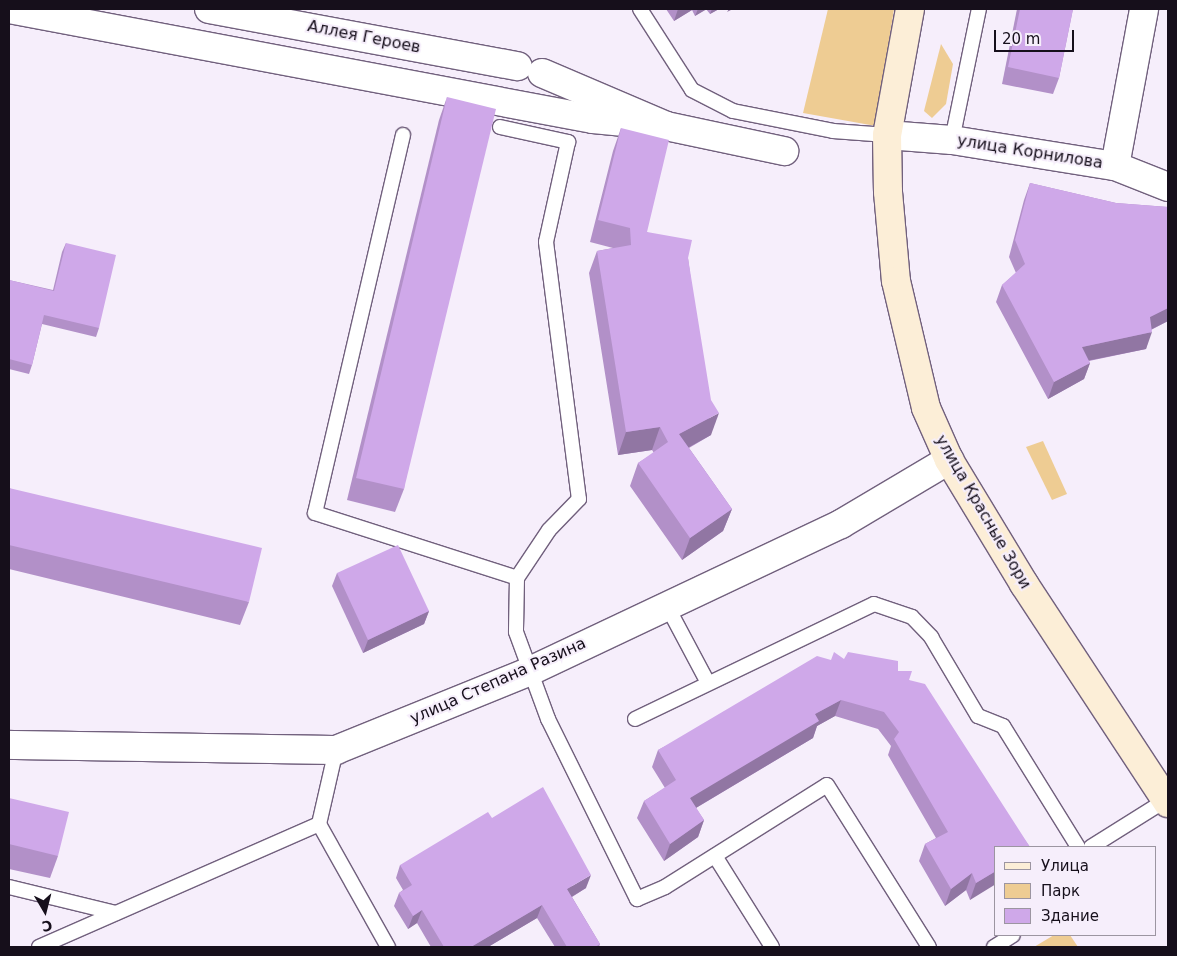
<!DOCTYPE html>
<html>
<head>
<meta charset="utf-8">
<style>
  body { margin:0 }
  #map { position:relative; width:1177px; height:956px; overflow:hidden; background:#f6eefb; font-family:"DejaVu Sans",sans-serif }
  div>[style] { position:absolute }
  .green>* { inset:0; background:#eecc93 }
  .roads { filter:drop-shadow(1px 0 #71607d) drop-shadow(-1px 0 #71607d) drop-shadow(0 1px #71607d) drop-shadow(0 -1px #71607d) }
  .lane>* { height:14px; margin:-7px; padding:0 7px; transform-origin:7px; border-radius:7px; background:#fff }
  .street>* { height:28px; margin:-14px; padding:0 14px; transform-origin:14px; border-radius:14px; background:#fff }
  .secondary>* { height:28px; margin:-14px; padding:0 14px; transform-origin:14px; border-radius:14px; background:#fceed7 }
  .wall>* { inset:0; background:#b290c8 }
  .shaded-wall>* { inset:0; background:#9176a3 }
  .building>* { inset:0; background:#cfa8e9 }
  span { translate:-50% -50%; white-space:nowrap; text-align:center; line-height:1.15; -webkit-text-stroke:4px #f6eefb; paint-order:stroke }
  .street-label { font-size:16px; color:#160f1b }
  .frame { position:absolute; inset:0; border:10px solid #160f1b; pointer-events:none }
  .legend { position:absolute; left:994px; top:846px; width:162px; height:90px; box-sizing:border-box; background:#f6eefb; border:1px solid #9c95a1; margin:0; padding:6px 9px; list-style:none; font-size:15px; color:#160f1b }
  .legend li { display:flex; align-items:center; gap:10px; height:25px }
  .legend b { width:25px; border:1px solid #9c95a1 }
  .north { position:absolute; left:20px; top:886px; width:50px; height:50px; -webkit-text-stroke:4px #f6eefb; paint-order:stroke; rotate:172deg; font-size:14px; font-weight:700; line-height:20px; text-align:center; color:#160f1b }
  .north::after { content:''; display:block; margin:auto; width:18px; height:22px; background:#160f1b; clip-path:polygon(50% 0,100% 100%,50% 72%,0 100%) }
  .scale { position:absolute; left:994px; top:30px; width:80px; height:22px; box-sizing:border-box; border:2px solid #160f1b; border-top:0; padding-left:6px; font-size:15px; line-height:18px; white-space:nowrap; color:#160f1b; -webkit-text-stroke:4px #f6eefb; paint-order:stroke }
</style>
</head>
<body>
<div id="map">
  <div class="green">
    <div style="clip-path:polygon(828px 9px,894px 9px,876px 126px,803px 113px)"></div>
    <div style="clip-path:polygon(941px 44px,953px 64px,946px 104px,932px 118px,924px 111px)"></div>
    <div style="clip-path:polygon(1043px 441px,1067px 494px,1052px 500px,1026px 447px)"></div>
    <div style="clip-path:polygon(1054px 935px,1070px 935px,1078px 947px,1034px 947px)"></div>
  </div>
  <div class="roads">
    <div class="lane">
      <div style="left:640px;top:9px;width:96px;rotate:57.3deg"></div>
      <div style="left:692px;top:90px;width:46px;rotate:27.1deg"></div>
      <div style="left:733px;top:111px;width:102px;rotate:11.3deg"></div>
      <div style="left:833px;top:131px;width:54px;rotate:4.2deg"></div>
      <div style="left:500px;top:127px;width:70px;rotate:12.4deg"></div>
      <div style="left:568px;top:142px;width:102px;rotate:102.4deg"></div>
      <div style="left:546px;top:242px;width:259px;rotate:82.7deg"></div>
      <div style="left:579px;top:499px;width:43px;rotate:134.1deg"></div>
      <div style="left:549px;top:530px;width:58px;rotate:123.7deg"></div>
      <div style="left:517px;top:578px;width:54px;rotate:91.1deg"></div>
      <div style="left:516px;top:632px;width:93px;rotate:69.8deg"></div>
      <div style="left:548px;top:719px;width:201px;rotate:63.7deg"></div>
      <div style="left:637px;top:899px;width:30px;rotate:-23deg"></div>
      <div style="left:665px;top:887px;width:191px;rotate:-32.2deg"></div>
      <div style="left:827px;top:785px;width:191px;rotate:57.8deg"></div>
      <div style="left:403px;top:135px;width:388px;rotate:103.1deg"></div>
      <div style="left:315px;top:513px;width:212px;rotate:17.8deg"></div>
      <div style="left:952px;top:140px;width:134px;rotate:-78.4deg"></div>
      <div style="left:666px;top:604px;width:87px;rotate:62deg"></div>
      <div style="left:635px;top:719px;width:265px;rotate:-25.7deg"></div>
      <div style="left:874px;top:604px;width:40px;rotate:18.9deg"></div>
      <div style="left:912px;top:617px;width:28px;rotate:46deg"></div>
      <div style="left:931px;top:637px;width:92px;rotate:59.3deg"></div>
      <div style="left:978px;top:716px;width:27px;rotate:22deg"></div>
      <div style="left:1003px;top:726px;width:142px;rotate:58.2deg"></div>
      <div style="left:319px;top:824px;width:141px;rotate:60.7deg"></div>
      <div style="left:1091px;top:847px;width:89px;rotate:-32.1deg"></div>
      <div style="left:715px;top:856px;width:107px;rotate:57.9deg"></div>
      <div style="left:9px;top:887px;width:110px;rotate:13.7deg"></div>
      <div style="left:39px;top:947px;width:306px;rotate:-23.7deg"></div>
      <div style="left:319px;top:824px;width:76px;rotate:-77.1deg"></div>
      <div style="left:994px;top:947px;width:22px;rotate:-32deg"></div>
    </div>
    <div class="street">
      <div style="left:9px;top:9px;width:594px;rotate:10.67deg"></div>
      <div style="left:593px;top:119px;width:73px;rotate:5.5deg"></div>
      <div style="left:209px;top:9px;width:314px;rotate:10.5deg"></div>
      <div style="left:542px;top:73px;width:135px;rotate:23.1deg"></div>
      <div style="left:666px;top:126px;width:121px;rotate:12deg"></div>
      <div style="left:887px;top:135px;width:65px;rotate:4.4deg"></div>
      <div style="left:952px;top:140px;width:165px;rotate:9.1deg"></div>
      <div style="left:1115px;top:166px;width:57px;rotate:21.6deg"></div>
      <div style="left:1115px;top:166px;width:160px;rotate:-79.5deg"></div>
      <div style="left:9px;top:745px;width:327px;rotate:0.9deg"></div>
      <div style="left:336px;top:750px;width:207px;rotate:-22.1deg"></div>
      <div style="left:528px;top:672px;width:346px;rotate:-25.3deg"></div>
      <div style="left:841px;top:524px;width:126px;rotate:-30.7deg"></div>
    </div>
    <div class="secondary">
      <div style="left:910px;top:9px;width:128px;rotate:100.3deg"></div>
      <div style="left:887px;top:135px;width:57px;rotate:89deg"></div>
      <div style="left:888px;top:192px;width:89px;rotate:84.9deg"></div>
      <div style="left:896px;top:281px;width:130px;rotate:76.7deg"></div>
      <div style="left:926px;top:408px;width:57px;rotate:66.1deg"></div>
      <div style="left:949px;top:460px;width:145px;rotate:58.8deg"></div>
      <div style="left:1024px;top:584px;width:262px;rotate:56.7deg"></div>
    </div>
  </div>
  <div class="wall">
    <div style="clip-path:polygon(666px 9px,719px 9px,710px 14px,706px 9px,695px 16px,692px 10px,674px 21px)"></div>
    <div style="clip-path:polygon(1017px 9px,1073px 9px,1059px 78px,1053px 94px,1002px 84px)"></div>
    <div style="clip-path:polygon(447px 97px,404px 489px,395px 512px,347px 500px,439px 120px)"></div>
    <div style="clip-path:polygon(621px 128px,647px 232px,688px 258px,711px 435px,689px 448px,732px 509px,723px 531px,682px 560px,630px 486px,638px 463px,654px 453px,652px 450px,618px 455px,589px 273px,597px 251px,613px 248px,590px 242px,613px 151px)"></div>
    <div style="clip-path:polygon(1030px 183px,1116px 203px,1168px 207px,1168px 321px,1151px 330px,1146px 349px,1089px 361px,1090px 363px,1084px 379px,1048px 399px,996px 302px,1002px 285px,1016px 273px,1009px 257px,1024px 200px)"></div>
    <div style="clip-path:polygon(66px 243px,99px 328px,96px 337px,42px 324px,32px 365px,29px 374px,9px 369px,9px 280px,53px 290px,62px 252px)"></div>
    <div style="clip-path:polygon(9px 488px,249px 602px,240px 625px,9px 569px)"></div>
    <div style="clip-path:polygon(337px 573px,429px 611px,424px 624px,363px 653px,332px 586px)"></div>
    <div style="clip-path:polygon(844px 659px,898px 671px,909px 680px,1030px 847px,970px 900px,966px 890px,945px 906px,919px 861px,925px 844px,936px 838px,888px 755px,891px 746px,878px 729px,835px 716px,817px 726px,813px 738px,696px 808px,704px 820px,698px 837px,664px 861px,637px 818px,644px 801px,665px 788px,652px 767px,658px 750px,831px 660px)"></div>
    <div style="clip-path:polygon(9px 798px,58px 856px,50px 878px,9px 869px)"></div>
    <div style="clip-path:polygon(400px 865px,586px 888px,572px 897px,600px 944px,599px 947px,555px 947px,537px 918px,488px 947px,431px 947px,417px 923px,408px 929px,394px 906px,399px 893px,403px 890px,396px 878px)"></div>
  </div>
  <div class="shaded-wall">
    <div style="clip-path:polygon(678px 9px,692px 9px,692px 10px,674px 21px)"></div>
    <div style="clip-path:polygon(698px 9px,707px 9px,695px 16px)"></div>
    <div style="clip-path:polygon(712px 9px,719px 9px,710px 14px)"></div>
    <div style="clip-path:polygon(729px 9px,733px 9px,727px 12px)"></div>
    <div style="clip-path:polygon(1168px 308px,1168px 321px,1144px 333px,1150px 317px)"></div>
    <div style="clip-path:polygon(1152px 332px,1146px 349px,1076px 363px,1082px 347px)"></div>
    <div style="clip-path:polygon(1090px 363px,1084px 379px,1048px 399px,1054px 382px)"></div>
    <div style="clip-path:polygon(719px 413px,711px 435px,671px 457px,679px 434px)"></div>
    <div style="clip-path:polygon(660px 427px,652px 450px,618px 455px,626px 432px)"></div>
    <div style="clip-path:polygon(732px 509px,723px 531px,682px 560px,690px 538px)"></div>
    <div style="clip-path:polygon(429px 611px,424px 624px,363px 653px,368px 640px)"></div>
    <div style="clip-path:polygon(841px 700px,835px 716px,817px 726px,813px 738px,684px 815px,690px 798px,815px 714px)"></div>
    <div style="clip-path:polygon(704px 820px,698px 837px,664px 861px,670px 844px)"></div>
    <div style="clip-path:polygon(996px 871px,996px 884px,970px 900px,976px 883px)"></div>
    <div style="clip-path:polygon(972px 873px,966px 890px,945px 906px,951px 889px)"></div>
    <div style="clip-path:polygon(591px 875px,586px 888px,563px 902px,567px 889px)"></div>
    <div style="clip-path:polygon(542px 905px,537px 918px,488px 947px,471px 947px)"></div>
    <div style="clip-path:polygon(422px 910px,417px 923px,408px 929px,413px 916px)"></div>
  </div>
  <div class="building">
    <div style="clip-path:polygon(1020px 9px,1073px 9px,1059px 78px,1008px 67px)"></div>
    <div style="clip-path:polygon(447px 97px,496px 109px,404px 489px,356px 478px)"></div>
    <div style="clip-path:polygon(621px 128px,669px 140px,647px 232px,692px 240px,688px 258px,711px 400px,719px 413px,679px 434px,732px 509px,690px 538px,638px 463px,668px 442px,660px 427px,626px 432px,597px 251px,631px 245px,630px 228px,598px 220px)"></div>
    <div style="clip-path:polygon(1030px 183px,1116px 203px,1168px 207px,1168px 308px,1150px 317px,1152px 332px,1082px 347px,1090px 363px,1054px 382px,1002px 285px,1025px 264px,1015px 240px)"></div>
    <div style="clip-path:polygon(66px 243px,116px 255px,99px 328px,44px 315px,32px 365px,9px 359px,9px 280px,54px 291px)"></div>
    <div style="clip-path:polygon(9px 488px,262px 548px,249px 602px,9px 545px)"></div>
    <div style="clip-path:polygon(398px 545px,429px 611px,368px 640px,337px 573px)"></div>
    <div style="clip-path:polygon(834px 652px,844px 659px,848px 652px,898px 661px,898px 671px,912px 671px,909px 680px,925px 684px,1030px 847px,996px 847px,996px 871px,976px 883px,972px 873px,951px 889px,925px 844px,948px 832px,894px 739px,899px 732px,884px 712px,841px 700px,815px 714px,819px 721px,690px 798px,704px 820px,670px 844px,644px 801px,676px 780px,658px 750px,817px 656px,831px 660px)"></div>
    <div style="clip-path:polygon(543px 787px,591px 875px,567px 889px,600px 944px,595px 947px,567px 947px,542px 905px,471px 947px,444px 947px,422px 910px,413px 916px,399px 893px,412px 885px,400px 865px,488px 812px,492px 818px)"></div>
    <div style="clip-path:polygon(9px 798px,69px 812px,58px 856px,9px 844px)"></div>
  </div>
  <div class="street-label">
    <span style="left:364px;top:37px;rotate:11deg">Аллея Героев</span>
    <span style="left:1030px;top:152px;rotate:9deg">улица Корнилова</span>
    <span style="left:983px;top:512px;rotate:60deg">улица Красные Зори</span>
    <span style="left:498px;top:681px;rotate:-24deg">улица Степана Разина</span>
  </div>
  <div class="frame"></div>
  <ul class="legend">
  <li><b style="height:6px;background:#fceed7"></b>Улица</li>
  <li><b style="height:14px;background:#eecc93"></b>Парк</li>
  <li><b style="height:14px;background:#cfa8e9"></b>Здание</li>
  </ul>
  <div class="north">С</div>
  <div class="scale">20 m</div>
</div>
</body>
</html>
